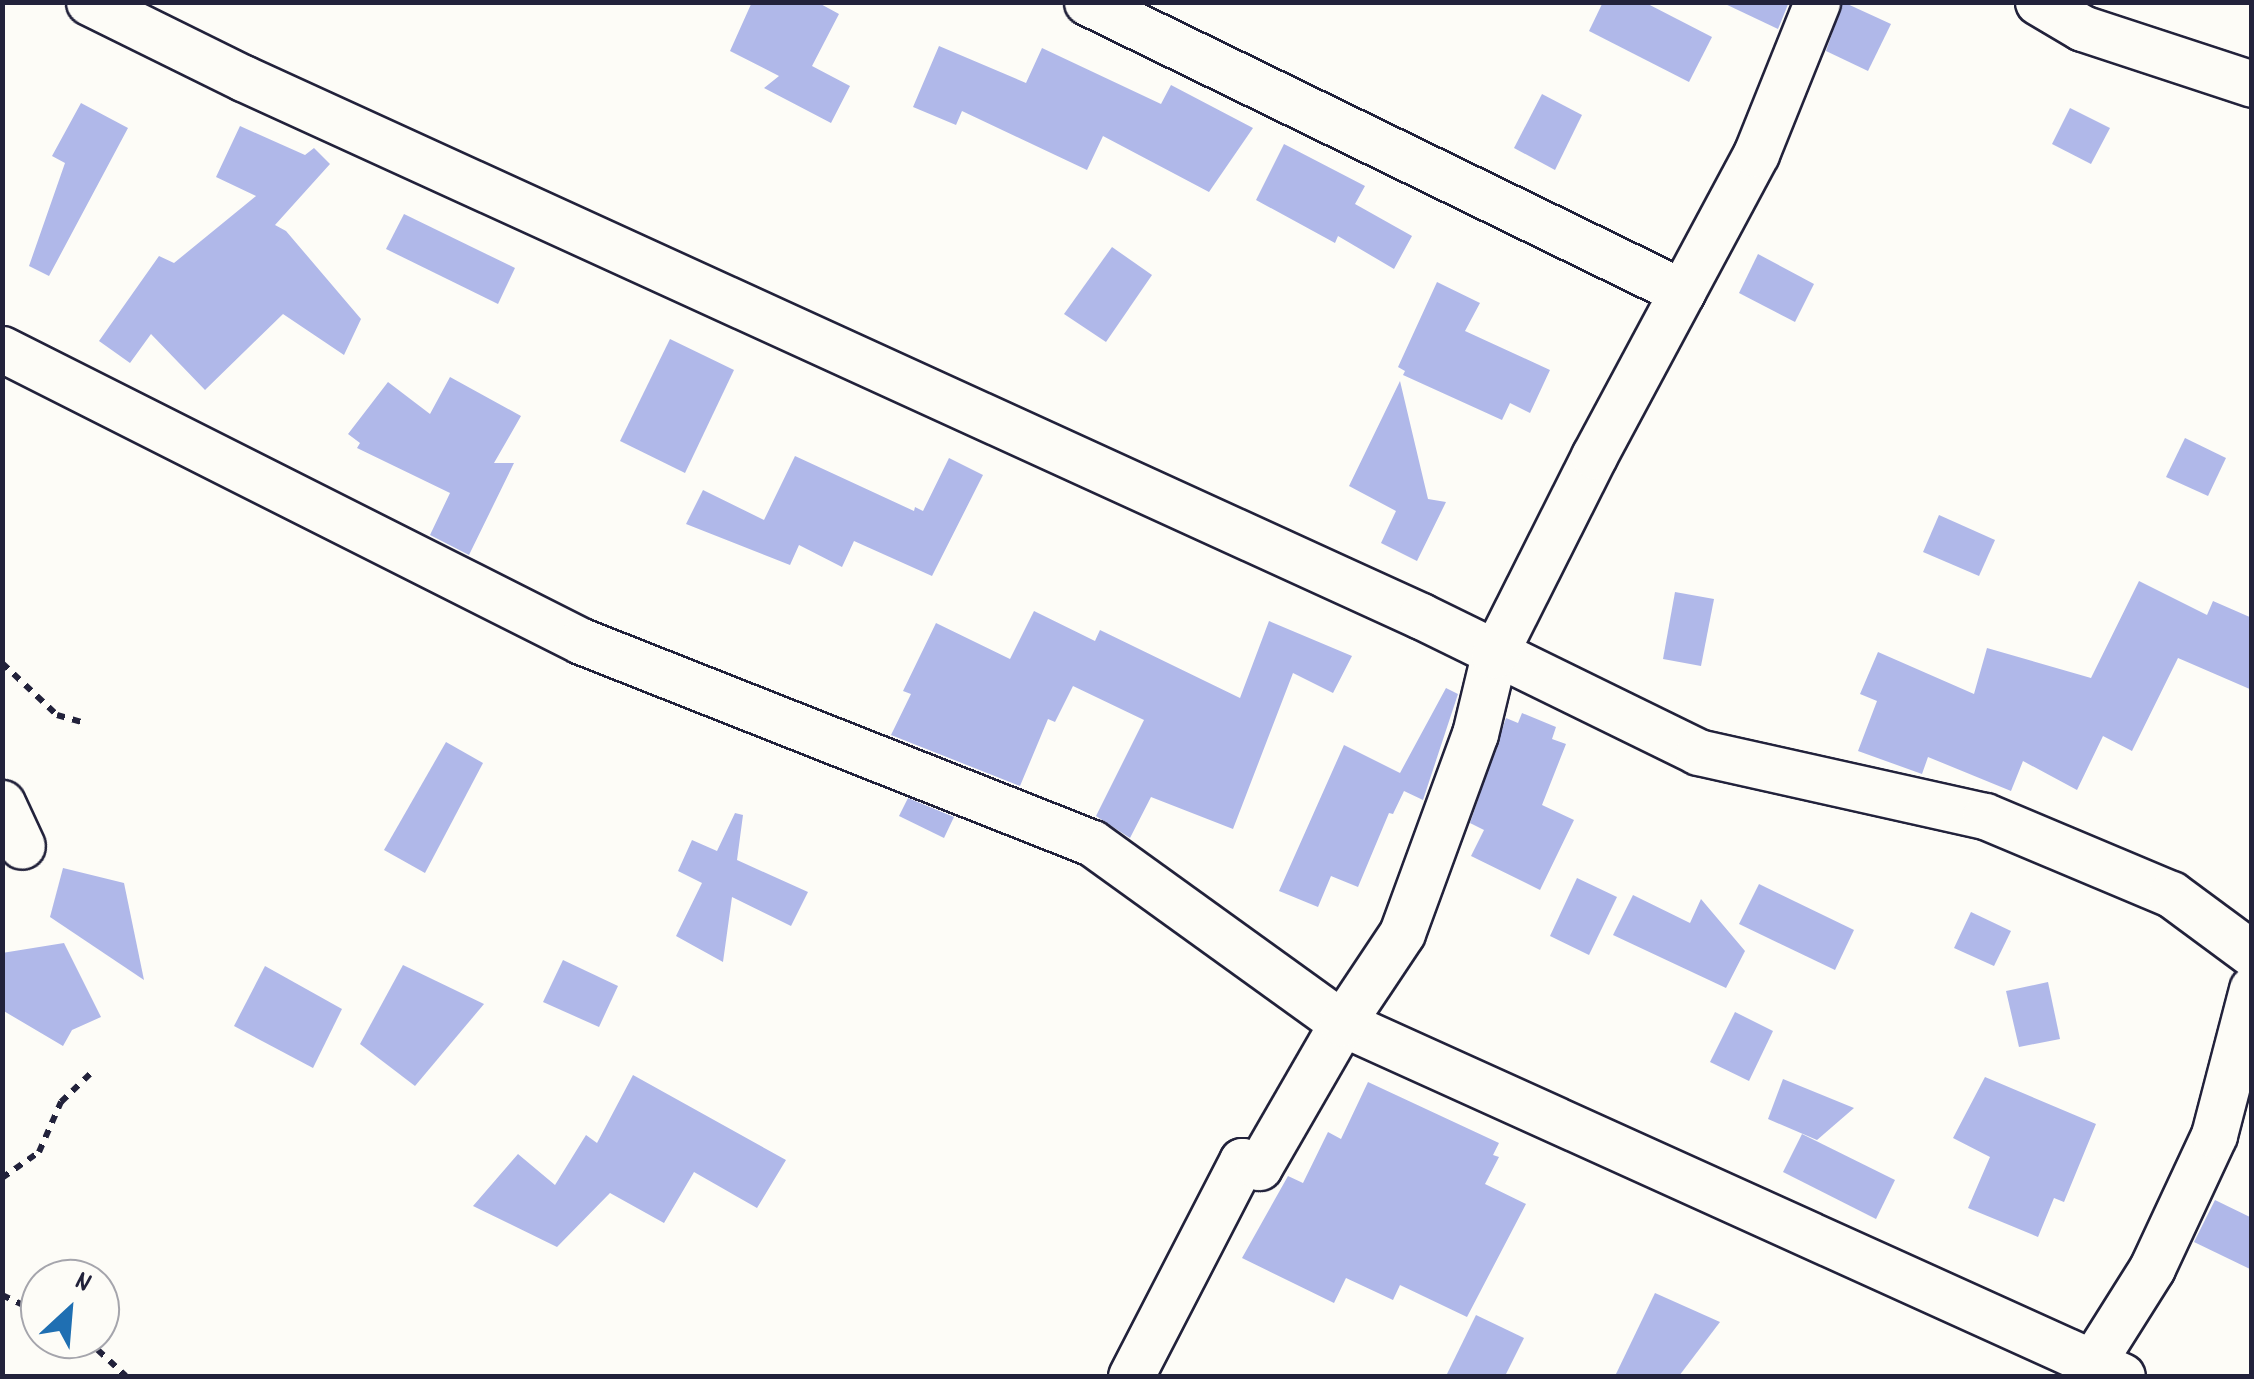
<!DOCTYPE html>
<html>
<head>
<meta charset="utf-8">
<style>
  body { margin:0 }
  #map { position:relative; width:2254px; height:1379px; overflow:hidden; background:#fdfcf7; font-family:Dekko,sans-serif }
  div>[style] { position:absolute }
  .building>* { inset:0; background:#b0b8e9 }
  .path>* { height:6px; margin-top:-3px; transform-origin:0; background:repeating-linear-gradient(90deg,#22223b 0 8px,transparent 0 16px) }
  .roads { filter:drop-shadow(2px 0 #22223b) drop-shadow(-2px 0 #22223b) drop-shadow(0 2px #22223b) drop-shadow(0 -2px #22223b) }
  .minor>* { height:45px; margin:-22.5px; padding:0 22.5px; transform-origin:22.5px; border-radius:22.5px; background:#fdfcf7 }
  span { translate:-50% -50%; white-space:nowrap; text-align:center; line-height:1.15; -webkit-text-stroke:8px #fdfcf7; paint-order:stroke }
  .frame { position:absolute; inset:0; border:5px solid #22223b; pointer-events:none }
  .north { position:absolute; left:20px; top:1259px; width:100px; height:100px; box-sizing:border-box; background:#fdfcf7; border:2px solid #a5a5ac; border-radius:50%; rotate:26deg; font-size:28px; font-weight:700; line-height:40px; text-align:center; color:#22223b }
  .north::after { content:''; display:block; margin:auto; width:35px; height:45px; background:#1f6fb2; clip-path:polygon(50% 0,100% 100%,50% 72%,0 100%) }
</style>
</head>
<body>
<div id="map">
  <div class="building">
    <div style="clip-path:polygon(752px 2px,817px 2px,839px 14px,812px 66px,850px 86px,831px 123px,764px 88px,779px 76px,730px 51px)"></div>
    <div style="clip-path:polygon(1603px 2px,1644px 2px,1712px 37px,1689px 82px,1589px 31px)"></div>
    <div style="clip-path:polygon(1721px 2px,1789px 2px,1778px 29px)"></div>
    <div style="clip-path:polygon(1843px 2px,1891px 24px,1868px 71px,1826px 51px)"></div>
    <div style="clip-path:polygon(939px 46px,1026px 83px,1042px 48px,1161px 104px,1171px 85px,1253px 128px,1209px 192px,1103px 136px,1087px 170px,962px 111px,956px 125px,913px 107px)"></div>
    <div style="clip-path:polygon(1542px 94px,1582px 115px,1555px 170px,1514px 148px)"></div>
    <div style="clip-path:polygon(81px 103px,128px 128px,49px 276px,29px 266px,65px 163px,52px 156px)"></div>
    <div style="clip-path:polygon(2070px 108px,2110px 128px,2091px 164px,2052px 144px)"></div>
    <div style="clip-path:polygon(240px 126px,305px 155px,314px 148px,330px 164px,275px 225px,286px 231px,361px 319px,344px 355px,283px 314px,205px 390px,151px 334px,130px 363px,99px 341px,159px 256px,174px 263px,256px 196px,216px 177px)"></div>
    <div style="clip-path:polygon(1284px 144px,1365px 186px,1355px 204px,1412px 236px,1394px 269px,1338px 236px,1335px 243px,1256px 200px)"></div>
    <div style="clip-path:polygon(404px 214px,515px 268px,498px 304px,386px 249px)"></div>
    <div style="clip-path:polygon(1112px 247px,1152px 275px,1106px 342px,1064px 314px)"></div>
    <div style="clip-path:polygon(1758px 254px,1814px 284px,1795px 322px,1739px 293px)"></div>
    <div style="clip-path:polygon(1437px 282px,1480px 303px,1465px 331px,1550px 370px,1530px 413px,1510px 403px,1502px 420px,1403px 375px,1405px 371px,1398px 367px)"></div>
    <div style="clip-path:polygon(670px 339px,734px 370px,685px 473px,620px 441px)"></div>
    <div style="clip-path:polygon(450px 377px,521px 416px,494px 463px,514px 463px,469px 555px,430px 535px,450px 493px,357px 448px,360px 443px,348px 434px,388px 382px,430px 414px)"></div>
    <div style="clip-path:polygon(1400px 381px,1428px 499px,1446px 502px,1417px 561px,1381px 543px,1396px 511px,1349px 486px)"></div>
    <div style="clip-path:polygon(2185px 438px,2226px 458px,2208px 496px,2166px 477px)"></div>
    <div style="clip-path:polygon(795px 456px,914px 511px,915px 507px,923px 511px,949px 458px,983px 475px,932px 576px,854px 541px,842px 567px,799px 545px,790px 565px,686px 524px,703px 490px,764px 520px)"></div>
    <div style="clip-path:polygon(1939px 515px,1995px 540px,1979px 576px,1923px 552px)"></div>
    <div style="clip-path:polygon(2139px 581px,2207px 615px,2213px 601px,2252px 618px,2252px 690px,2178px 658px,2132px 751px,2103px 736px,2077px 790px,2023px 761px,2011px 791px,1928px 757px,1922px 774px,1858px 751px,1877px 701px,1860px 694px,1878px 652px,1974px 694px,1987px 648px,2091px 678px)"></div>
    <div style="clip-path:polygon(1675px 592px,1714px 599px,1701px 666px,1663px 659px)"></div>
    <div style="clip-path:polygon(1034px 611px,1095px 641px,1100px 630px,1240px 698px,1269px 621px,1352px 656px,1333px 693px,1293px 673px,1233px 829px,1151px 797px,1130px 838px,1096px 816px,1144px 720px,1073px 686px,1055px 722px,1048px 719px,1020px 786px,891px 735px,911px 694px,903px 691px,936px 623px,1010px 659px)"></div>
    <div style="clip-path:polygon(1446px 688px,1458px 694px,1423px 800px,1404px 791px,1393px 814px,1389px 813px,1358px 887px,1331px 876px,1318px 907px,1279px 891px,1344px 745px,1400px 773px)"></div>
    <div style="clip-path:polygon(1522px 713px,1556px 727px,1552px 739px,1566px 744px,1542px 805px,1574px 820px,1540px 890px,1471px 856px,1484px 830px,1470px 823px,1506px 718px,1518px 723px)"></div>
    <div style="clip-path:polygon(446px 742px,483px 763px,425px 873px,384px 850px)"></div>
    <div style="clip-path:polygon(908px 798px,954px 817px,944px 838px,899px 816px)"></div>
    <div style="clip-path:polygon(735px 813px,743px 815px,737px 860px,808px 892px,791px 926px,732px 897px,723px 962px,676px 936px,702px 883px,678px 871px,692px 840px,717px 851px)"></div>
    <div style="clip-path:polygon(63px 868px,124px 883px,144px 980px,50px 917px)"></div>
    <div style="clip-path:polygon(1577px 878px,1617px 897px,1589px 955px,1550px 936px)"></div>
    <div style="clip-path:polygon(1759px 884px,1854px 930px,1835px 970px,1739px 924px)"></div>
    <div style="clip-path:polygon(1633px 895px,1690px 923px,1701px 899px,1745px 951px,1726px 988px,1613px 935px)"></div>
    <div style="clip-path:polygon(1971px 912px,2011px 931px,1994px 966px,1954px 948px)"></div>
    <div style="clip-path:polygon(64px 943px,101px 1017px,72px 1030px,63px 1046px,2px 1010px,2px 953px)"></div>
    <div style="clip-path:polygon(563px 960px,618px 986px,599px 1027px,543px 1002px)"></div>
    <div style="clip-path:polygon(403px 965px,484px 1004px,415px 1086px,360px 1044px)"></div>
    <div style="clip-path:polygon(265px 966px,342px 1009px,313px 1068px,234px 1026px)"></div>
    <div style="clip-path:polygon(2048px 982px,2060px 1039px,2019px 1047px,2006px 991px)"></div>
    <div style="clip-path:polygon(1735px 1012px,1773px 1031px,1749px 1081px,1710px 1062px)"></div>
    <div style="clip-path:polygon(633px 1075px,786px 1160px,757px 1208px,694px 1172px,664px 1223px,610px 1193px,557px 1247px,473px 1206px,518px 1154px,555px 1185px,586px 1135px,597px 1143px)"></div>
    <div style="clip-path:polygon(1985px 1077px,2096px 1124px,2064px 1202px,2054px 1198px,2038px 1237px,1968px 1208px,1990px 1157px,1953px 1138px)"></div>
    <div style="clip-path:polygon(1783px 1079px,1854px 1108px,1817px 1140px,1768px 1119px)"></div>
    <div style="clip-path:polygon(1368px 1082px,1499px 1143px,1493px 1155px,1499px 1157px,1485px 1184px,1526px 1204px,1467px 1317px,1400px 1285px,1393px 1300px,1346px 1278px,1334px 1303px,1242px 1258px,1288px 1176px,1303px 1183px,1328px 1132px,1341px 1139px)"></div>
    <div style="clip-path:polygon(1802px 1134px,1895px 1180px,1876px 1219px,1783px 1172px)"></div>
    <div style="clip-path:polygon(2215px 1200px,2252px 1218px,2252px 1270px,2194px 1242px)"></div>
    <div style="clip-path:polygon(1655px 1293px,1720px 1322px,1679px 1376px,1615px 1376px)"></div>
    <div style="clip-path:polygon(1476px 1315px,1524px 1338px,1505px 1376px,1446px 1376px)"></div>
  </div>
  <div class="path">
    <div style="left:2px;top:663px;width:76px;rotate:43.4deg"></div>
    <div style="left:57px;top:715px;width:25px;rotate:16deg"></div>
    <div style="left:2px;top:1178px;width:45px;rotate:-35.1deg"></div>
    <div style="left:39px;top:1152px;width:55px;rotate:-66.3deg"></div>
    <div style="left:61px;top:1102px;width:43px;rotate:-44.1deg"></div>
    <div style="left:2px;top:1295px;width:42px;rotate:25.3deg"></div>
    <div style="left:86px;top:1339px;width:54px;rotate:42.8deg"></div>
  </div>
  <div class="roads">
    <div class="minor">
      <div style="left:89px;top:2px;width:172px;rotate:26.3deg"></div>
      <div style="left:243px;top:78px;width:1295px;rotate:24.55deg"></div>
      <div style="left:1421px;top:616px;width:309px;rotate:26.1deg"></div>
      <div style="left:1698px;top:752px;width:294px;rotate:12.6deg"></div>
      <div style="left:1985px;top:816px;width:202px;rotate:22.8deg"></div>
      <div style="left:2171px;top:894px;width:101px;rotate:36.5deg"></div>
      <div style="left:1087px;top:2px;width:662px;rotate:25.98deg"></div>
      <div style="left:2038px;top:2px;width:51px;rotate:30.6deg"></div>
      <div style="left:2082px;top:28px;width:179px;rotate:18.2deg"></div>
      <div style="left:2px;top:349px;width:648px;rotate:26.76deg"></div>
      <div style="left:581px;top:641px;width:549px;rotate:21.57deg"></div>
      <div style="left:1092px;top:843px;width:308px;rotate:35.8deg"></div>
      <div style="left:1342px;top:1023px;width:856px;rotate:24.35deg"></div>
      <div style="left:2px;top:803px;width:47px;rotate:65.1deg"></div>
      <div style="left:1131px;top:1376px;width:242px;rotate:-62.7deg"></div>
      <div style="left:1242px;top:1161px;width:18px;rotate:19deg"></div>
      <div style="left:1259px;top:1167px;width:166px;rotate:-60deg"></div>
      <div style="left:1342px;top:1023px;width:108px;rotate:-56.3deg"></div>
      <div style="left:1402px;top:933px;width:212px;rotate:-69.9deg"></div>
      <div style="left:1475px;top:734px;width:81px;rotate:-76.5deg"></div>
      <div style="left:1494px;top:655px;width:223px;rotate:-63.3deg"></div>
      <div style="left:1594px;top:456px;width:343px;rotate:-61.8deg"></div>
      <div style="left:1756px;top:154px;width:164px;rotate:-68.1deg"></div>
      <div style="left:2084px;top:1376px;width:128px;rotate:-57.8deg"></div>
      <div style="left:2152px;top:1268px;width:147px;rotate:-65deg"></div>
      <div style="left:2214px;top:1135px;width:151px;rotate:-75.4deg"></div>
    </div>
  </div>
  <div class="frame"></div>
  <div class="north">N</div>
</div>
</body>
</html>
